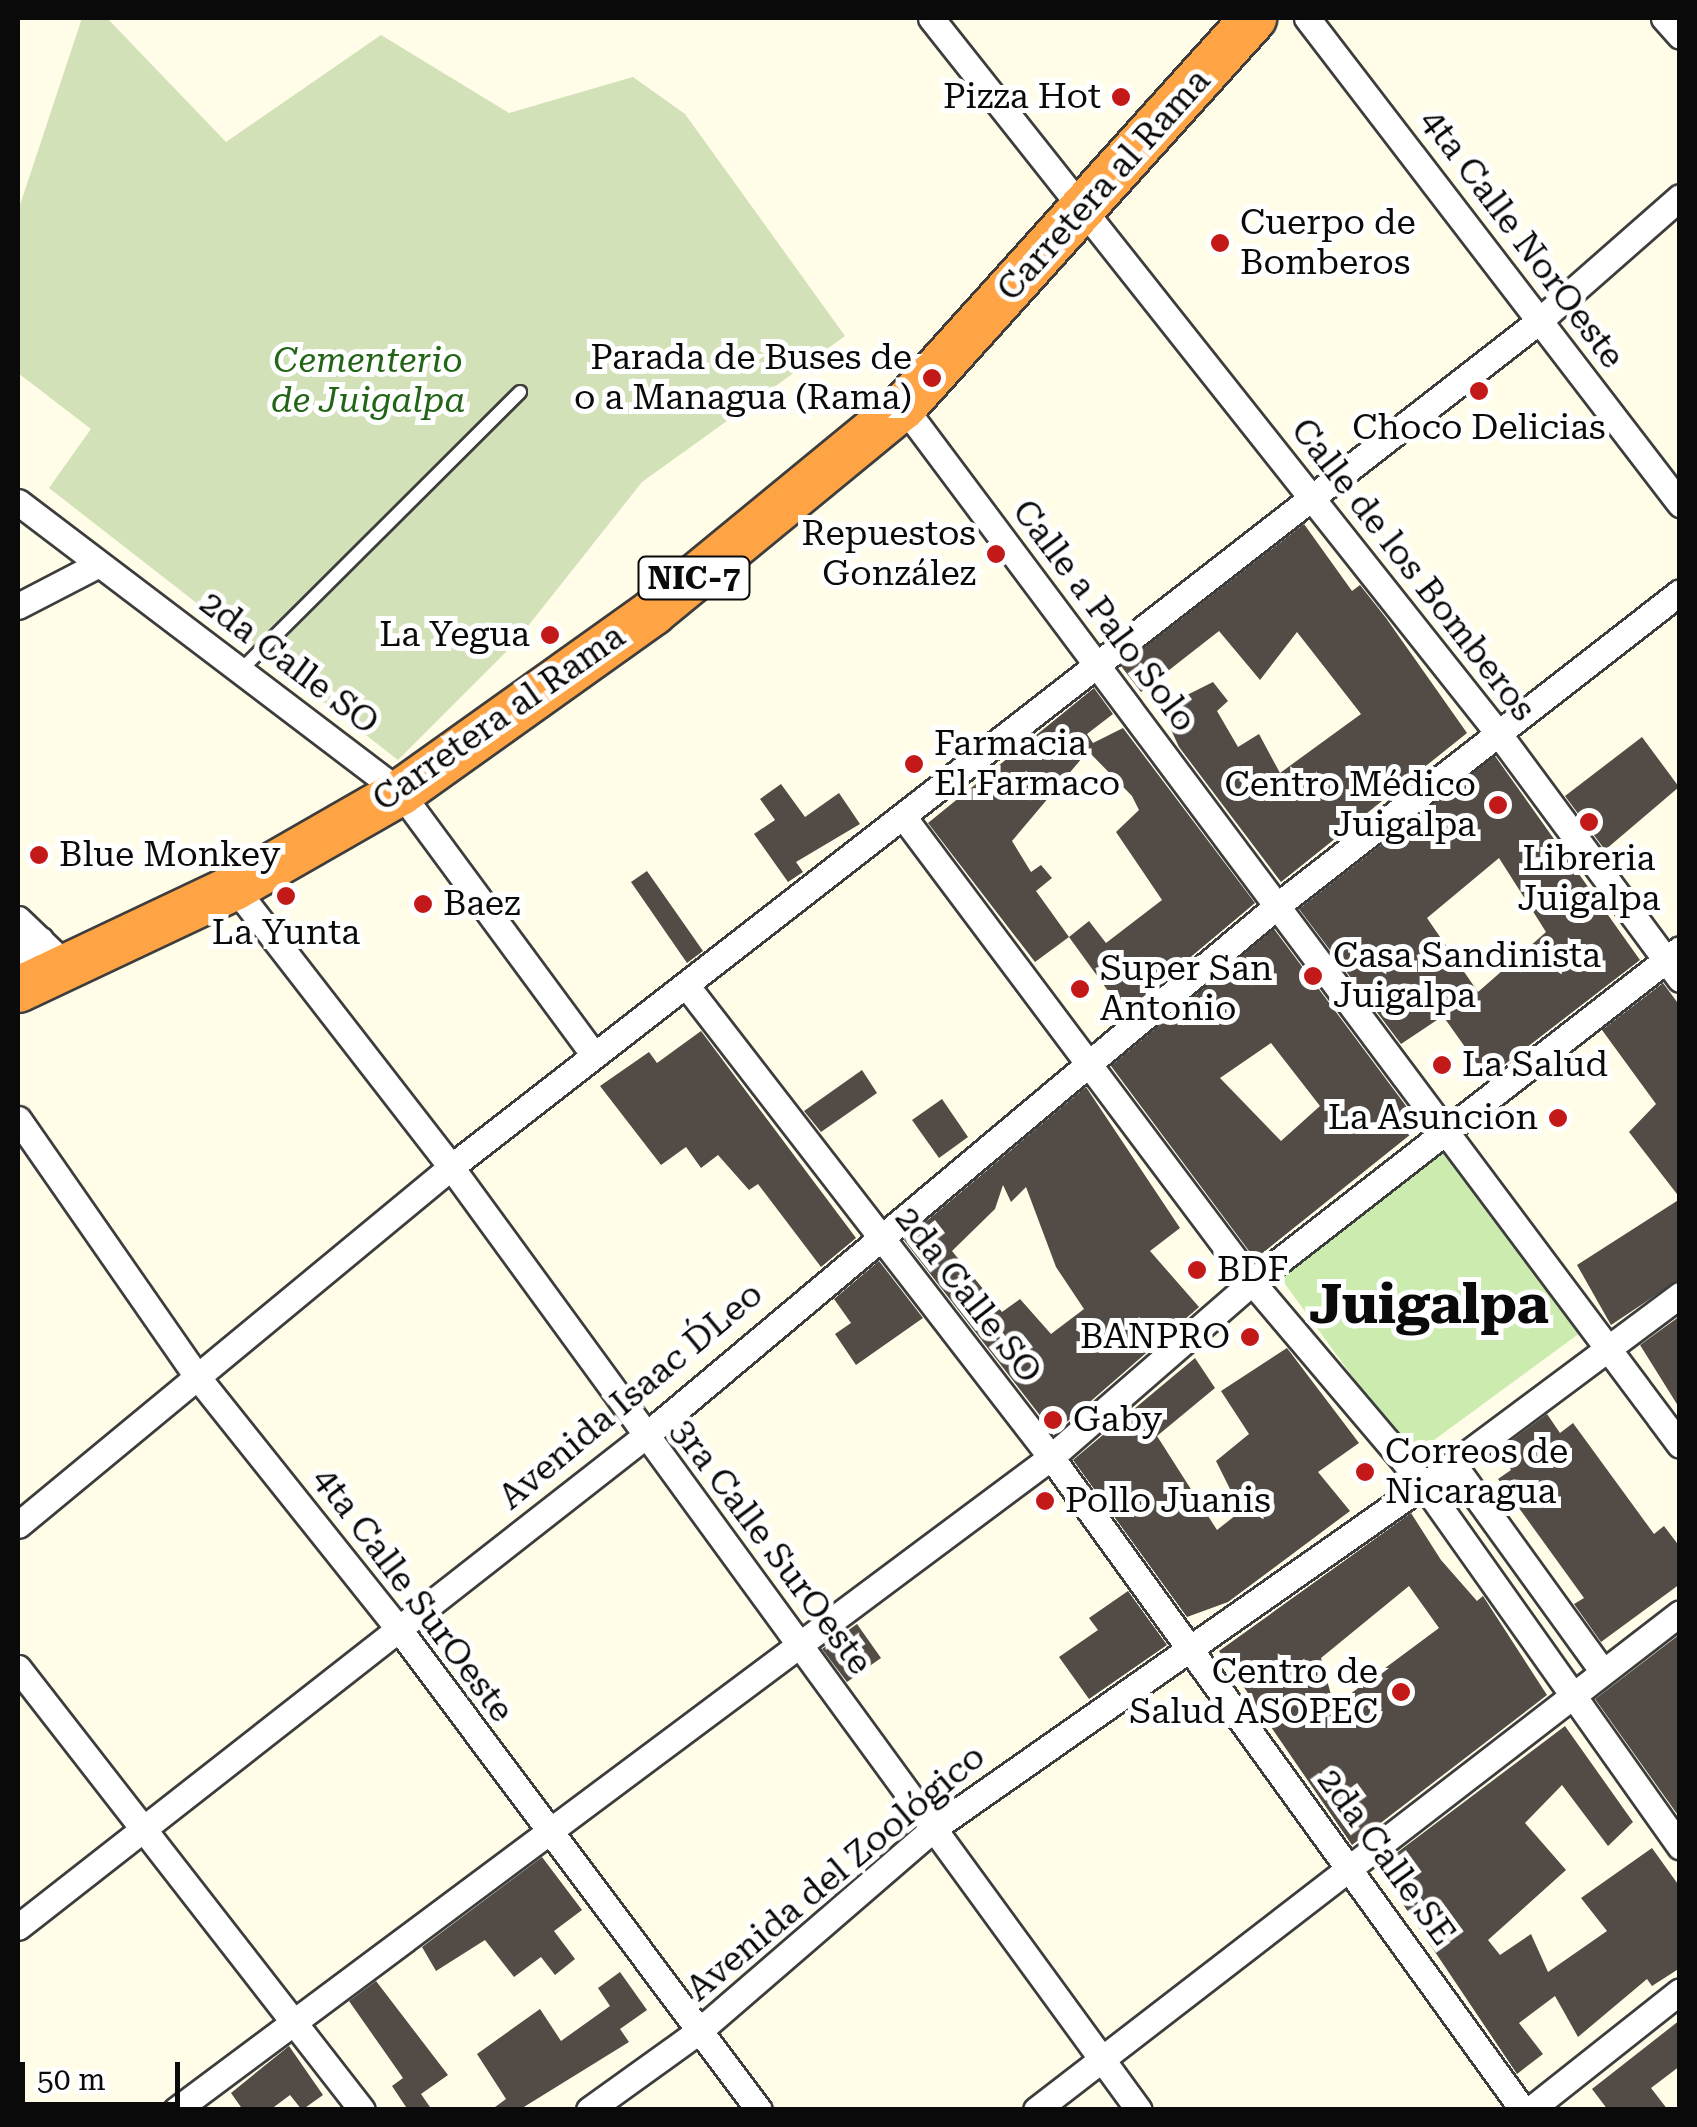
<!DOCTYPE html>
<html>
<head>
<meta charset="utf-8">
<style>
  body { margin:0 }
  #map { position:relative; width:1697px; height:2127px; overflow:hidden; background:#fffce7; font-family:"Roboto Serif",serif }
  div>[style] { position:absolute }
  .green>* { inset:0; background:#cbecae }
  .cemetery>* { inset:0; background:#d2e1b8 }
  .building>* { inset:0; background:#534c46 }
  .roads { filter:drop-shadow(2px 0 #3d3d3d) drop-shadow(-2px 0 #3d3d3d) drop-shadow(0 2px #3d3d3d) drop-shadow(0 -2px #3d3d3d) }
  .lane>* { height:12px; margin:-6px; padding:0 6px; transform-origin:6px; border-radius:6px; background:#fff }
  .street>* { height:25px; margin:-12.5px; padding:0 12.5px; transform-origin:12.5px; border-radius:12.5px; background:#fff }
  .highway>* { height:45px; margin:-22.5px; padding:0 22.5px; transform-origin:22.5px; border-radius:22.5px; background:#ffa445 }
  .dots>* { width:28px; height:28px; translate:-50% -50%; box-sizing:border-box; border:5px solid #fff; border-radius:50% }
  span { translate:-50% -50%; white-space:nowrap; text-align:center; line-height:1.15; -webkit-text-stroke:10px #fff; paint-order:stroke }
  .shield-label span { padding:2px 8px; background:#fff; border:2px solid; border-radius:8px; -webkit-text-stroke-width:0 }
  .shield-label { font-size:32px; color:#0a0a0a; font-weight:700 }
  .poi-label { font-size:35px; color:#0a0a0a }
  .right { translate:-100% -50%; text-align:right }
  .left { translate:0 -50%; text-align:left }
  .street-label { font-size:35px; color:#0a0a0a }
  .park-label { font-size:35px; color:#236517; font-style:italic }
  .town-label { font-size:55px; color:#0a0a0a; font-weight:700 }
  .frame { position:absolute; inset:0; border:20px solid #0a0a0a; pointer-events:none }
  .scale { position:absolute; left:20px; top:2062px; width:160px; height:45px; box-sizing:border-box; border:5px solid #0a0a0a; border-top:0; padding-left:12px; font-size:30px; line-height:35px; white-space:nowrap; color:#0a0a0a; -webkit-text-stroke:8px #fff; paint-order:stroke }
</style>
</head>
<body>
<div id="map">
  <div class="green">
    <div style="clip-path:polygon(1449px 1145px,1584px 1330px,1411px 1457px,1277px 1273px)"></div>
  </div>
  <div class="cemetery">
    <div style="clip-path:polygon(82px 18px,107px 18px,226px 142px,381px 35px,509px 113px,633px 77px,685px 114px,845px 336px,642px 482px,513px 645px,398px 760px,49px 488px,91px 429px,18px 373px,18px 211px)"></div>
  </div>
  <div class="building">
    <div style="clip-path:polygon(1304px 524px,1352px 591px,1360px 585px,1386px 618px,1467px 733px,1281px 882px,1179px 747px,1161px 708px,1213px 682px,1228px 701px,1217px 711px,1238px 747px,1259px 734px,1280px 773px,1361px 714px,1297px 632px,1260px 680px,1219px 631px,1141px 692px,1121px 666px)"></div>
    <div style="clip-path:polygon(evenodd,1094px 688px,1113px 714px,1087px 734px,1093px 743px,1123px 728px,1255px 903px,1124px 1013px,1069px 937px,1035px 962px,928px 823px,1094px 688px,1088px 751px,1132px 796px,1139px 810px,1116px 832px,1162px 900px,1106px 943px,1089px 921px,1069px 937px,1036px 891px,1052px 878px,1041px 865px,1031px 872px,1012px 841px,1088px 751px)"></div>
    <div style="clip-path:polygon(1642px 737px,1679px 787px,1605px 850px,1565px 796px)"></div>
    <div style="clip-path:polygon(evenodd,1495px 756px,1640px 960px,1487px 1078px,1443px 1016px,1401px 1044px,1299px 909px,1495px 756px,1499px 858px,1546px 932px,1478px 992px,1427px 918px,1499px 858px)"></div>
    <div style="clip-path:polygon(781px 784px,805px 817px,839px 793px,860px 824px,796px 862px,803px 872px,788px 882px,754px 834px,775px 820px,760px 799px)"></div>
    <div style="clip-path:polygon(647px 871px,703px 951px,687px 963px,631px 882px)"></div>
    <div style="clip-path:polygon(evenodd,1274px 929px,1421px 1126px,1255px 1259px,1111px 1066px,1274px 929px,1271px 1043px,1320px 1106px,1281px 1141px,1220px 1078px,1271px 1043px)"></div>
    <div style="clip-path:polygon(1663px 983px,1680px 1006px,1680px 1198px,1629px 1132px,1656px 1104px,1602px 1030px)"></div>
    <div style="clip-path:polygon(701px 1031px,856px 1238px,821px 1267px,758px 1184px,749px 1190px,718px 1155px,701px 1168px,686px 1147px,661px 1165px,600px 1086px,649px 1052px,657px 1063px)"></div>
    <div style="clip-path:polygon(862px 1070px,877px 1093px,821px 1132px,804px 1111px)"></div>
    <div style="clip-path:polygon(evenodd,1086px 1087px,1180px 1228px,1150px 1251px,1199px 1307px,1061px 1427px,1049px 1427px,904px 1240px,1086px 1087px,1003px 1185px,1011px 1202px,1026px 1187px,1056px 1267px,1084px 1309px,1051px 1334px,1020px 1299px,1002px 1312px,952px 1251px,995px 1209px,1003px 1185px)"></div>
    <div style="clip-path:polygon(942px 1099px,968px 1137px,939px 1158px,912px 1120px)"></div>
    <div style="clip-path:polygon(1680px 1199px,1680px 1279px,1611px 1325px,1577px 1265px)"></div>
    <div style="clip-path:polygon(879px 1261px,923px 1318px,856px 1365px,835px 1334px,851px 1323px,834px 1299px)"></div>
    <div style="clip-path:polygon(1680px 1316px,1680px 1409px,1640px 1345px)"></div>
    <div style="clip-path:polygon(1287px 1348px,1359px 1443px,1318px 1472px,1350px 1511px,1228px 1602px,1187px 1617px,1073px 1460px,1195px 1358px,1215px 1388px,1157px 1436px,1217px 1530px,1241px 1511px,1216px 1461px,1249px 1434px,1221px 1391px)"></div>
    <div style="clip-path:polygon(1547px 1414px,1560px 1433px,1573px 1423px,1654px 1534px,1664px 1526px,1680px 1547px,1680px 1584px,1601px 1642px,1574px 1604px,1584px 1598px,1498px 1479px,1511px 1470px,1497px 1451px)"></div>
    <div style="clip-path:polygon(evenodd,1411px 1513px,1441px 1560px,1477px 1601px,1483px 1596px,1547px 1695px,1352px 1845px,1219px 1651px,1411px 1513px,1409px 1586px,1439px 1628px,1334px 1706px,1321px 1658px,1409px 1586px)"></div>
    <div style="clip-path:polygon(1128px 1591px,1167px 1645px,1089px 1699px,1059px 1657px,1098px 1630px,1089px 1618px)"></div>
    <div style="clip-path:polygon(857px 1624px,881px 1658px,847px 1682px,822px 1649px)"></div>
    <div style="clip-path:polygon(1680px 1634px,1680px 1818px,1595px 1699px)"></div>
    <div style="clip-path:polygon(1565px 1726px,1633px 1822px,1608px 1846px,1562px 1785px,1525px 1823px,1566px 1870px,1488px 1940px,1500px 1955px,1531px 1934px,1548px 1972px,1607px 1931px,1581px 1898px,1652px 1848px,1680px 1887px,1680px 1968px,1652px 1986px,1647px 1979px,1578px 2037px,1555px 1996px,1519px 2023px,1543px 2054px,1517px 2074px,1378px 1867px)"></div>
    <div style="clip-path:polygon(542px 1857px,582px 1910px,554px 1931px,575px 1959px,555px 1975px,541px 1957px,514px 1977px,485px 1940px,436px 1971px,422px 1947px)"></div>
    <div style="clip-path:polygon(620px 1972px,647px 2010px,620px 2029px,629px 2042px,519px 2110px,491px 2110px,506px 2099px,477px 2054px,540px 2009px,561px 2041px,610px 2006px,598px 1988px)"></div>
    <div style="clip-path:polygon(376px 1981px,448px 2075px,421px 2094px,432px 2110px,408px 2110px,392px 2086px,403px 2078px,349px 2001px)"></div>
    <div style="clip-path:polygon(1680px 2020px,1680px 2066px,1651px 2088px,1668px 2110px,1608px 2110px,1592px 2089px)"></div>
    <div style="clip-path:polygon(289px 2046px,323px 2095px,302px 2110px,290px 2095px,270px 2110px,243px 2110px,231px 2093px)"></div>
  </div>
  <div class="roads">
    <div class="lane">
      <div style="left:241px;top:670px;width:394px;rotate:-44.9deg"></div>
    </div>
    <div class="street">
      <div style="left:931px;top:18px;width:918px;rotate:51.59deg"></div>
      <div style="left:1501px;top:737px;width:301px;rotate:53.5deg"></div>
      <div style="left:1307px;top:18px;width:613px;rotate:52.49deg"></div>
      <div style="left:1664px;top:18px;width:24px;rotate:48deg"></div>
      <div style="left:903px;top:406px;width:1297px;rotate:53.21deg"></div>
      <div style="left:18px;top:502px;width:480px;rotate:37.2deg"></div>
      <div style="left:400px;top:792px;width:327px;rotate:53.6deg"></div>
      <div style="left:18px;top:606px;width:91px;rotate:-27.4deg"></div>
      <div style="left:905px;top:819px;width:579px;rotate:53.15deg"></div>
      <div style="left:1252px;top:1282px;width:266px;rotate:49.7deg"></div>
      <div style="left:1424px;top:1485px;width:443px;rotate:54.7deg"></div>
      <div style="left:234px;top:887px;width:354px;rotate:52.2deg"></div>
      <div style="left:451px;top:1167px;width:1167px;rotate:53.89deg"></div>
      <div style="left:18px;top:919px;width:65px;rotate:43.8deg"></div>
      <div style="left:18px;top:951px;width:25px;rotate:-27deg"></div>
      <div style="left:689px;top:989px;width:592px;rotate:52.28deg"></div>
      <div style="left:1051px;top:1457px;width:806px;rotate:54.14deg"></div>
      <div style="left:18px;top:1119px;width:317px;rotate:55.2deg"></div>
      <div style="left:199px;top:1379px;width:319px;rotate:51.4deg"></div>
      <div style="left:398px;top:1628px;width:602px;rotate:53.17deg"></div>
      <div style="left:1453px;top:1464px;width:283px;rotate:-36.7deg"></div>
      <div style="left:18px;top:1525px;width:562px;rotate:-39.58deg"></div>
      <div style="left:451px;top:1167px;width:1380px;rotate:-37.87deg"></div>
      <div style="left:1540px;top:320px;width:186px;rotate:-41.3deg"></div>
      <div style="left:18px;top:1668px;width:560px;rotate:52.11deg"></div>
      <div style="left:18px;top:1927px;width:796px;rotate:-38.06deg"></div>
      <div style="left:645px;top:1436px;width:826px;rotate:-39.99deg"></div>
      <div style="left:1278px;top:905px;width:509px;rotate:-37.9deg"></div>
      <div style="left:176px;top:2110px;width:1092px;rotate:-36.73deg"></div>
      <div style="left:1051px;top:1457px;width:267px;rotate:-41deg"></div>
      <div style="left:1252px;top:1282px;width:542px;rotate:-37.88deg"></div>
      <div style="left:589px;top:2110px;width:135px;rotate:-35.7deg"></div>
      <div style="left:699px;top:2031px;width:311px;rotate:-40.8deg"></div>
      <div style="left:934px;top:1828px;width:634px;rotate:-35.04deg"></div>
      <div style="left:1453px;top:1464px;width:256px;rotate:54.2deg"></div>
      <div style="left:1036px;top:2110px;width:813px;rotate:-37.66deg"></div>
      <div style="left:1530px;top:2110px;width:191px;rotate:-38.4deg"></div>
    </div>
    <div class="highway">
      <div style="left:18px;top:989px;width:239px;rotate:-25.3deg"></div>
      <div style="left:234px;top:887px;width:191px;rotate:-29.8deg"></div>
      <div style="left:400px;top:792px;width:310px;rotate:-35.5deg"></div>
      <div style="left:652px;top:612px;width:325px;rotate:-39.4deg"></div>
      <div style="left:903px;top:406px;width:523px;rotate:-47.95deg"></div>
    </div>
  </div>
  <div class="dots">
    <div style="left:1121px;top:97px;background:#c31a19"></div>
    <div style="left:1220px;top:243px;background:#c31a19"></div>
    <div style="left:932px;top:378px;background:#c31a19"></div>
    <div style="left:1479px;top:391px;background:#c31a19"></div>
    <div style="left:996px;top:554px;background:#c31a19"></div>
    <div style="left:550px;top:635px;background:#c31a19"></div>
    <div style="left:914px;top:764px;background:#c31a19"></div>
    <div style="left:1498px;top:805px;background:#c31a19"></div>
    <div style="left:1589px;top:822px;background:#c31a19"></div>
    <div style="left:39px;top:855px;background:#c31a19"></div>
    <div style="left:286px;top:896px;background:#c31a19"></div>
    <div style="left:423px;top:904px;background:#c31a19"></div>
    <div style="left:1313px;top:976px;background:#c31a19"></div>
    <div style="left:1080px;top:989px;background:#c31a19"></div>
    <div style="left:1442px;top:1065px;background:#c31a19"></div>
    <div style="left:1558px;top:1118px;background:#c31a19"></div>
    <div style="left:1197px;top:1270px;background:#c31a19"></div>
    <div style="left:1250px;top:1337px;background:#c31a19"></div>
    <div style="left:1053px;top:1420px;background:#c31a19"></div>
    <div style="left:1365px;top:1472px;background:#c31a19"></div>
    <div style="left:1045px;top:1501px;background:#c31a19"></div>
    <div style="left:1401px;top:1692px;background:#c31a19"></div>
  </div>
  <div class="shield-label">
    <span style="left:694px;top:578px">NIC-7</span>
  </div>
  <div class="poi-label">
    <span class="right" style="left:1101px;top:97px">Pizza Hot</span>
    <span class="left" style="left:1240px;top:243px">Cuerpo de<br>Bomberos</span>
    <span class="right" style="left:912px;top:378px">Parada de Buses de<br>o a Managua (Rama)</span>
    <span style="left:1479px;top:428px">Choco Delicias</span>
    <span class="right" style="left:976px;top:554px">Repuestos<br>González</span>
    <span class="right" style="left:530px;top:635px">La Yegua</span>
    <span class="left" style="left:934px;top:764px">Farmacia<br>El Farmaco</span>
    <span class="right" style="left:1476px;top:805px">Centro Médico<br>Juigalpa</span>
    <span class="left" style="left:59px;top:855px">Blue Monkey</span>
    <span style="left:1589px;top:879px">Libreria<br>Juigalpa</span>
    <span class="left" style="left:443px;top:904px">Baez</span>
    <span style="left:286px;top:933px">La Yunta</span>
    <span class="left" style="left:1333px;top:976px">Casa Sandinista<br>Juigalpa</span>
    <span class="left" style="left:1100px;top:989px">Super San<br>Antonio</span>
    <span class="left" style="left:1462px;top:1065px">La Salud</span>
    <span class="right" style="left:1538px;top:1118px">La Asuncion</span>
    <span class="left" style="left:1217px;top:1270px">BDF</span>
    <span class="right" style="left:1230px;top:1337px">BANPRO</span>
    <span class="left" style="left:1073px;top:1420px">Gaby</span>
    <span class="left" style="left:1385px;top:1472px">Correos de<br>Nicaragua</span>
    <span class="left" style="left:1065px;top:1501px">Pollo Juanis</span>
    <span class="right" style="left:1378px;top:1692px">Centro de<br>Salud ASOPEC</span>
  </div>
  <div class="street-label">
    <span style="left:1104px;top:185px;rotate:-48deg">Carretera al Rama</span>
    <span style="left:1522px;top:239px;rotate:53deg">4ta Calle NorOeste</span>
    <span style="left:1413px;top:570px;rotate:52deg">Calle de los Bomberos</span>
    <span style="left:1104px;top:616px;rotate:53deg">Calle a Palo Solo</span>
    <span style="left:289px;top:663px;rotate:37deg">2da Calle SO</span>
    <span style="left:499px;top:718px;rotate:-35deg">Carretera al Rama</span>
    <span style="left:968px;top:1295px;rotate:52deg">2da Calle SO</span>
    <span style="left:631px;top:1396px;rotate:-40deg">Avenida Isaac D´Leo</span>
    <span style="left:771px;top:1547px;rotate:53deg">3ra Calle SurOeste</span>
    <span style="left:413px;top:1595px;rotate:53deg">4ta Calle SurOeste</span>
    <span style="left:1386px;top:1857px;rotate:54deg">2da Calle SE</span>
    <span style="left:836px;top:1873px;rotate:-40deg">Avenida del Zoológico</span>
  </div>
  <div class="park-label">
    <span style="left:368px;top:381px">Cementerio<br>de Juigalpa</span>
  </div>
  <div class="town-label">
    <span style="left:1429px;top:1305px">Juigalpa</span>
  </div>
  <div class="frame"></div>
  <div class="scale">50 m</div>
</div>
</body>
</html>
